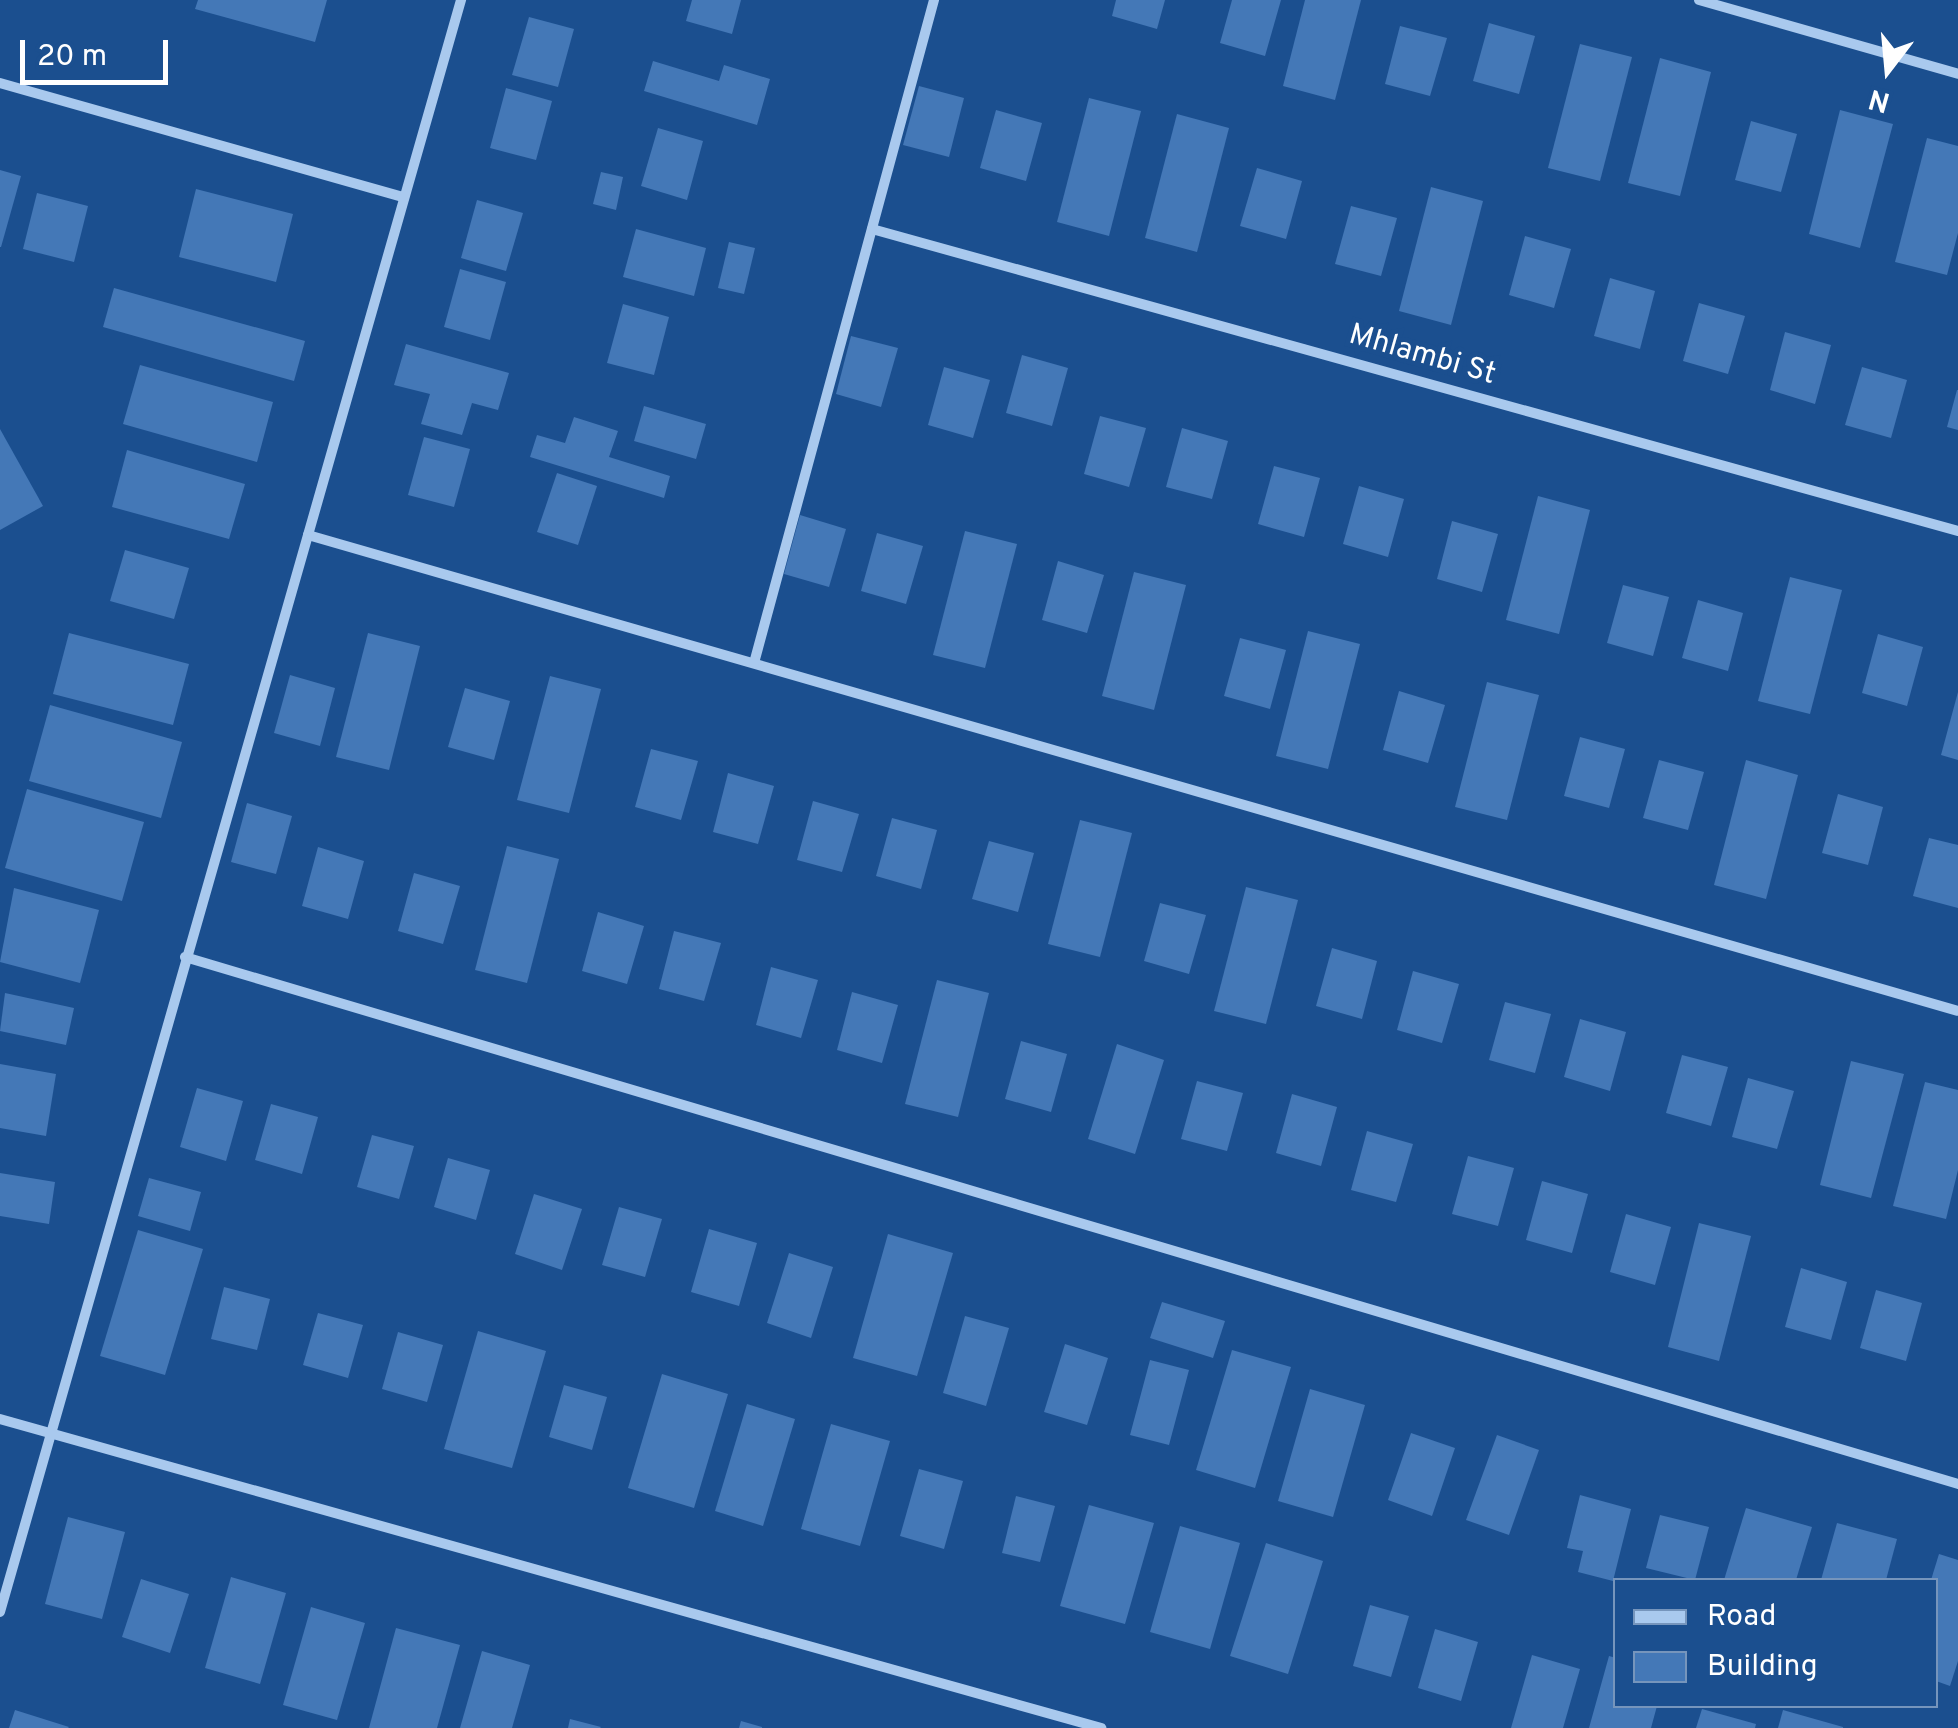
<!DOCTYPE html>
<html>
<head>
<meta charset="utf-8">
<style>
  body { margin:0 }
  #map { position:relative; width:1958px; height:1728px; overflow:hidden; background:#1b4f8f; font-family:Overpass,sans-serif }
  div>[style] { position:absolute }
  .building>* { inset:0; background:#4478b7 }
  .street>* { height:10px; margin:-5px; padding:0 5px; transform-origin:5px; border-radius:5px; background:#a9c9ee }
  span { translate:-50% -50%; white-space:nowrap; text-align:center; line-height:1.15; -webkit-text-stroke:10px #1b4f8f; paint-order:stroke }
  .street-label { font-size:30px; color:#fff }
  .legend { position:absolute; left:1613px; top:1578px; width:325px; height:130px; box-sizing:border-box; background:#1b4f8f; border:2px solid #7695bc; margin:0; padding:12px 18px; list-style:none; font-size:30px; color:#fff }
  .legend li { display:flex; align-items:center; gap:20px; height:50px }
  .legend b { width:50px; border:2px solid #7695bc }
  .north { position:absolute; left:1838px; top:20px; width:100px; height:100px; -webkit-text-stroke:8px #1b4f8f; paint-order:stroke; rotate:196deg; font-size:28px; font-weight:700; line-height:40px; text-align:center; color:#fff }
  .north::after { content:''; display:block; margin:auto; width:35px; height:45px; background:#fff; clip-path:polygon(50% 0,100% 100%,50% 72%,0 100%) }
  .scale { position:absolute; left:20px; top:40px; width:148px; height:45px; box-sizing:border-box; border:5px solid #fff; border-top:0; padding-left:12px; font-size:30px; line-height:35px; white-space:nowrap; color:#fff; -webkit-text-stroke:8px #1b4f8f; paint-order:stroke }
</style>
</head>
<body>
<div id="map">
  <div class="building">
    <div style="clip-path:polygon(198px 0,327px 0,315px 42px,195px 9px)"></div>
    <div style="clip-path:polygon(692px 0,741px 0,732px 34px,686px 21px)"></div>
    <div style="clip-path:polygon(1116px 0,1165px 0,1157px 29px,1112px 16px)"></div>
    <div style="clip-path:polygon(1232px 0,1281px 0,1265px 56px,1220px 43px)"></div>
    <div style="clip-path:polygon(1305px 0,1361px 0,1335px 100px,1283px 86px)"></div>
    <div style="clip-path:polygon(529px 17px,574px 29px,558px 87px,512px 75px)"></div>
    <div style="clip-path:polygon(1489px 23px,1535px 36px,1519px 94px,1473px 81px)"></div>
    <div style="clip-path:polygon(1400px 26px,1447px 38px,1430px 96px,1385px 84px)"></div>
    <div style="clip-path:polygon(1580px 44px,1632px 57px,1600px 181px,1548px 168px)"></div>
    <div style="clip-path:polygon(1660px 58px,1711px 72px,1680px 196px,1628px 183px)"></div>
    <div style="clip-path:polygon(653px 61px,719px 81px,724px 65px,770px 79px,757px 125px,644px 91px)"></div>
    <div style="clip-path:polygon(919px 86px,964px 98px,949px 157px,903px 145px)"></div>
    <div style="clip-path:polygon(506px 88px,552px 101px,536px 160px,490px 148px)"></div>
    <div style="clip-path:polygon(1089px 98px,1141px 111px,1109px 236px,1057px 222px)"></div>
    <div style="clip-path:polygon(996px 110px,1042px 123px,1026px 181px,980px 168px)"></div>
    <div style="clip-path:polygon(1840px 110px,1893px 124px,1860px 248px,1809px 234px)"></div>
    <div style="clip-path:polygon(1177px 114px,1229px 128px,1197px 252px,1145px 238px)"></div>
    <div style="clip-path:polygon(1751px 121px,1797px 134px,1781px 192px,1735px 180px)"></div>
    <div style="clip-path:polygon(658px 128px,703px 141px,687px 200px,641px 186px)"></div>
    <div style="clip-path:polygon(1927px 138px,1958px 146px,1958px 233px,1947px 275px,1895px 262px)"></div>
    <div style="clip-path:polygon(1257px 168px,1302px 181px,1286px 239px,1240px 226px)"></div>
    <div style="clip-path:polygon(0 170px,21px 176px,1px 247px,0 247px)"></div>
    <div style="clip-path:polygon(601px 172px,623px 177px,616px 210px,593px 204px)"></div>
    <div style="clip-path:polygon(1431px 187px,1483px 201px,1451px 325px,1399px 311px)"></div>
    <div style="clip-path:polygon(196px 189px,293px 214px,276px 282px,179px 257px)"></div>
    <div style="clip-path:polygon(37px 193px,88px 206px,74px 262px,23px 249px)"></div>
    <div style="clip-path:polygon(477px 200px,523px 213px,506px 271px,461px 258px)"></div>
    <div style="clip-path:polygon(1351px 206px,1397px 218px,1381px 276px,1335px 264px)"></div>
    <div style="clip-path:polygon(636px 229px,706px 248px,694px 296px,623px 277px)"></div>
    <div style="clip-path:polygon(1525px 236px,1571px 249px,1554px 308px,1509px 295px)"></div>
    <div style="clip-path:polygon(729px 242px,755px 248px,744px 294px,718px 288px)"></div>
    <div style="clip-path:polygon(460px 269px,506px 282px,490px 340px,444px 327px)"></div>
    <div style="clip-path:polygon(1610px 278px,1655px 291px,1640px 349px,1594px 336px)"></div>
    <div style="clip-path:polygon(114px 288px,305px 341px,294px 381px,103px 327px)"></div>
    <div style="clip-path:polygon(1699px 303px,1745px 316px,1728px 374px,1683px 361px)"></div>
    <div style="clip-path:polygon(623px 304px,669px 317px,654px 375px,607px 363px)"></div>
    <div style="clip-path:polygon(1785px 332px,1831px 345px,1815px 404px,1770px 390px)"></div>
    <div style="clip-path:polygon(851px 336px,898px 348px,881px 407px,836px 394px)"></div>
    <div style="clip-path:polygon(406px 344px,509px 373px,498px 410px,472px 403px,462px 435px,421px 424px,430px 394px,394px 385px)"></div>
    <div style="clip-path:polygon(1022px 355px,1068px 368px,1052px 426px,1006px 413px)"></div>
    <div style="clip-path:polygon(140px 365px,273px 402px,257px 462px,123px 424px)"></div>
    <div style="clip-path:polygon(944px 367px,990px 380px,973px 438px,928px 425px)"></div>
    <div style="clip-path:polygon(1862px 367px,1907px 380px,1891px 438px,1845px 425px)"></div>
    <div style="clip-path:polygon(1957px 390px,1958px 390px,1958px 430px,1947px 427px)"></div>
    <div style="clip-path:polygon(644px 406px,706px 424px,696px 459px,634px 441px)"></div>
    <div style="clip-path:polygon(1100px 416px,1146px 428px,1129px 487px,1084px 474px)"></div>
    <div style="clip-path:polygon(574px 417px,618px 431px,609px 457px,670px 476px,664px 498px,530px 457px,537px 435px,565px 443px)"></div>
    <div style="clip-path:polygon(1182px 428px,1228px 441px,1212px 499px,1166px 487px)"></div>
    <div style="clip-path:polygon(0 429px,43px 506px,0 530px)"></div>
    <div style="clip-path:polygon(424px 437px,470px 449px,454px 507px,408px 495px)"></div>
    <div style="clip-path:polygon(127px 450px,245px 484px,229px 539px,112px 507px)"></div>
    <div style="clip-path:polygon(1274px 466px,1320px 478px,1304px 537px,1258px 524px)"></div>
    <div style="clip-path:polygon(557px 473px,597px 486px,578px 545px,537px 532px)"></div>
    <div style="clip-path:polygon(1359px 486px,1404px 499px,1388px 557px,1343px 544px)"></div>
    <div style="clip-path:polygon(1538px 496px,1590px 510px,1559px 634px,1506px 620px)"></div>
    <div style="clip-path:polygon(800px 515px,846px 529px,829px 587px,784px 574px)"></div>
    <div style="clip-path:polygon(1452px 521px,1498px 534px,1482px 592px,1437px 579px)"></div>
    <div style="clip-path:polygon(965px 531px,1017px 544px,985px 668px,933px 655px)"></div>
    <div style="clip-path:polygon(877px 533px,923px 546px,906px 604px,861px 591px)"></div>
    <div style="clip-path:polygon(125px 550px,189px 568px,174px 619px,110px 601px)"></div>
    <div style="clip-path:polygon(1058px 561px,1104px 575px,1087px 633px,1042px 620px)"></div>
    <div style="clip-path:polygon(1134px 572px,1186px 585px,1154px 710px,1102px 696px)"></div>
    <div style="clip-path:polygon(1790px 577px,1842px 590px,1810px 714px,1758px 701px)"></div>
    <div style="clip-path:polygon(1623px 585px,1669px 597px,1653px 656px,1607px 643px)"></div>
    <div style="clip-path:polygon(1698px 600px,1743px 613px,1728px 671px,1682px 658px)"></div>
    <div style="clip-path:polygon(1308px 631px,1360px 644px,1328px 769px,1276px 756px)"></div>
    <div style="clip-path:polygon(69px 633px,189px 664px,173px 725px,53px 694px)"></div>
    <div style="clip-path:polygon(368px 633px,420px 646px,389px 770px,336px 757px)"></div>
    <div style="clip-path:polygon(1878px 634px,1923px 647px,1907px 706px,1862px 693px)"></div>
    <div style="clip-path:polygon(1240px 638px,1286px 650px,1270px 709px,1224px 696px)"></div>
    <div style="clip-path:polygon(290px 675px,335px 688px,320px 746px,274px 733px)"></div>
    <div style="clip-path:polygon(550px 676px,601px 689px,569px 813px,517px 800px)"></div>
    <div style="clip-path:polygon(1487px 682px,1539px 695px,1507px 820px,1455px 807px)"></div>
    <div style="clip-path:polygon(465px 688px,510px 701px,494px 760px,448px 747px)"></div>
    <div style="clip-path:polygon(1399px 691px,1445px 705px,1428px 763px,1383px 750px)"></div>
    <div style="clip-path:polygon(1958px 692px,1958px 760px,1941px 755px)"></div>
    <div style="clip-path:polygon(50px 705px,182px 742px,161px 818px,29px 781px)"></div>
    <div style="clip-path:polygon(1580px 737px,1625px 749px,1609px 808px,1564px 796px)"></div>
    <div style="clip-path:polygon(651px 749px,698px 761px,681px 820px,635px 807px)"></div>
    <div style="clip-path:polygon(1659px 760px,1704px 772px,1688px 830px,1643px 818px)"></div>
    <div style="clip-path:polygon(1746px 760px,1798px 775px,1766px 899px,1714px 885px)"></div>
    <div style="clip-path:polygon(728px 773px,774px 786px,758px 844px,713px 832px)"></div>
    <div style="clip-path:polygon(27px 789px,144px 822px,122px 901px,5px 868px)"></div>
    <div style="clip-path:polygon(1838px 794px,1883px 807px,1868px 865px,1822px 853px)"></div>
    <div style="clip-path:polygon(813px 801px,859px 814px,842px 872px,797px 860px)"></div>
    <div style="clip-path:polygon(247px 803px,292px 816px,276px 874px,231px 862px)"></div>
    <div style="clip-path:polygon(892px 818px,937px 830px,921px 889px,876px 876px)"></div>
    <div style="clip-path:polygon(1080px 820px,1132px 833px,1100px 957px,1048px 944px)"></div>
    <div style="clip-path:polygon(1929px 838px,1958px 845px,1958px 908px,1913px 896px)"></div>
    <div style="clip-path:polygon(989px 841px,1034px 853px,1018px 912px,972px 899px)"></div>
    <div style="clip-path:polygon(507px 846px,559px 859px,527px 983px,475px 970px)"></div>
    <div style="clip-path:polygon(318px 847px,364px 861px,348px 919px,302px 906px)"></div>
    <div style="clip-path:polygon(414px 873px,460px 886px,443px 944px,398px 931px)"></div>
    <div style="clip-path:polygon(1246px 887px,1298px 900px,1266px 1024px,1214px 1011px)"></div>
    <div style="clip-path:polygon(14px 888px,99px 910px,80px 983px,0 962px)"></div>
    <div style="clip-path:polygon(1160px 903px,1206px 915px,1189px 974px,1144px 961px)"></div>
    <div style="clip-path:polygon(598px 912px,644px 926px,627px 984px,582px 971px)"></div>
    <div style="clip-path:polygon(674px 931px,721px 943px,704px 1001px,659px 989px)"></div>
    <div style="clip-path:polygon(1332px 948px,1377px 961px,1362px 1019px,1316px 1006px)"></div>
    <div style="clip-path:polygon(771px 967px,818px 980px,801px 1038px,756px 1025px)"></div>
    <div style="clip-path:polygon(1413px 971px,1459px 984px,1442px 1043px,1397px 1030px)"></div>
    <div style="clip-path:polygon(937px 980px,989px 993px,958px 1117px,905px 1104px)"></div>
    <div style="clip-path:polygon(852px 992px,898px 1005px,882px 1063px,837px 1050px)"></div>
    <div style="clip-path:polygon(5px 993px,74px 1008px,66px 1045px,0 1031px)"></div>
    <div style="clip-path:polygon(1505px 1002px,1551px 1014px,1535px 1073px,1489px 1060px)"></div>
    <div style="clip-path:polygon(1580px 1019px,1626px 1032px,1610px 1091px,1564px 1077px)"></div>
    <div style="clip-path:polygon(1021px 1041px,1067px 1054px,1051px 1112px,1005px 1099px)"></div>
    <div style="clip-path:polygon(1117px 1044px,1164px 1060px,1135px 1154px,1088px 1139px)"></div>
    <div style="clip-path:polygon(1682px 1055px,1728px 1067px,1711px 1126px,1666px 1113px)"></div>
    <div style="clip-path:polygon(1851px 1061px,1904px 1074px,1871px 1198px,1820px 1185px)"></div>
    <div style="clip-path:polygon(0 1064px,56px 1074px,46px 1136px,0 1128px)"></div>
    <div style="clip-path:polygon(1748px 1078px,1794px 1091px,1777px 1149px,1732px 1137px)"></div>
    <div style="clip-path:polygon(1197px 1081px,1243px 1093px,1227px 1151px,1181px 1139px)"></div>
    <div style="clip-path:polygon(1925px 1082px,1958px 1090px,1958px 1170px,1946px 1219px,1893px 1206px)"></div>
    <div style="clip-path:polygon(197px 1088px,243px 1101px,226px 1161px,180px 1147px)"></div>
    <div style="clip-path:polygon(1292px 1094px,1337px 1107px,1321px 1166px,1276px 1153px)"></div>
    <div style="clip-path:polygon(271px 1104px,318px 1117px,302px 1174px,255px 1160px)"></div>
    <div style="clip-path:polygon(1367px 1131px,1413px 1144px,1396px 1202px,1351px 1190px)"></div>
    <div style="clip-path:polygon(372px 1135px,414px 1146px,399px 1199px,357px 1187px)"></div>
    <div style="clip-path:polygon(1468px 1156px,1514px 1168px,1498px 1226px,1452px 1214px)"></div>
    <div style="clip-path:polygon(448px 1158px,490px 1170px,476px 1220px,434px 1207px)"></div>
    <div style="clip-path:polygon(0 1173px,55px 1182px,49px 1224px,0 1216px)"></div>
    <div style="clip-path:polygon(149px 1178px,201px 1192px,190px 1231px,138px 1216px)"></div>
    <div style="clip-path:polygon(1542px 1181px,1588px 1194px,1572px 1253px,1526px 1240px)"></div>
    <div style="clip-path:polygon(534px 1194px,582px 1209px,562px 1270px,515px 1254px)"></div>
    <div style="clip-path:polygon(619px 1207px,662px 1219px,645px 1277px,602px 1265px)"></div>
    <div style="clip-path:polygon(1626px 1214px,1671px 1227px,1655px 1285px,1610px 1272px)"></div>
    <div style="clip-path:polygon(1699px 1223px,1751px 1236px,1719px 1361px,1668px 1347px)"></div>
    <div style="clip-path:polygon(709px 1229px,757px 1243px,739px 1306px,691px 1292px)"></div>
    <div style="clip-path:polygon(138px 1230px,203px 1249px,165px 1375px,100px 1356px)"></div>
    <div style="clip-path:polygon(888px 1234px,953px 1253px,917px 1376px,853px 1358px)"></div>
    <div style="clip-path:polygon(789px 1253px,833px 1267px,811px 1338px,767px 1323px)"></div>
    <div style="clip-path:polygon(1801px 1268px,1847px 1282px,1831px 1340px,1785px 1327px)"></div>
    <div style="clip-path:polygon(224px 1287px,270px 1299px,257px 1350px,211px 1339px)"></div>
    <div style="clip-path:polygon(1876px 1290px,1922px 1303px,1906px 1361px,1860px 1348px)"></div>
    <div style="clip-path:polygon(1162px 1302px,1225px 1321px,1213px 1358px,1150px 1338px)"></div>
    <div style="clip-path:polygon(318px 1313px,363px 1325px,348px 1378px,303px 1365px)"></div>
    <div style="clip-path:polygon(965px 1316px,1009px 1328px,986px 1406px,943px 1393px)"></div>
    <div style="clip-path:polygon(478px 1331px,546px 1351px,512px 1468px,444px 1449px)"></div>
    <div style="clip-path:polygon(398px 1332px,443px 1345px,427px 1402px,382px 1389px)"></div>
    <div style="clip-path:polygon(1065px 1344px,1108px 1358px,1087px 1425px,1044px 1412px)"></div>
    <div style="clip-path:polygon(1232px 1350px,1291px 1367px,1255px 1488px,1196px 1470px)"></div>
    <div style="clip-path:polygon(1150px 1360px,1189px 1370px,1169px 1445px,1130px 1435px)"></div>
    <div style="clip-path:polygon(662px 1374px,728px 1394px,694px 1508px,628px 1488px)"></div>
    <div style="clip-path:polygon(564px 1385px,607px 1397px,592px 1450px,549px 1437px)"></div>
    <div style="clip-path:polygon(1310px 1389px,1365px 1405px,1333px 1517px,1278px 1501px)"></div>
    <div style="clip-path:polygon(747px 1404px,795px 1419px,763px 1526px,715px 1511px)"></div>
    <div style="clip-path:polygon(831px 1424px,890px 1441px,860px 1546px,801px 1529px)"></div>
    <div style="clip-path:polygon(1411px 1433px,1455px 1448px,1432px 1516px,1388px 1500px)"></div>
    <div style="clip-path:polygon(1497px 1435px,1539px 1450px,1509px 1535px,1466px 1520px)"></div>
    <div style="clip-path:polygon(919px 1469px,963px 1481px,944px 1549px,900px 1536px)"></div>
    <div style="clip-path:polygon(1580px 1495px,1631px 1509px,1613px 1581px,1578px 1572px,1583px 1551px,1567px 1548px)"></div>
    <div style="clip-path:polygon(1016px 1496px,1055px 1506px,1040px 1562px,1002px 1553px)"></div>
    <div style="clip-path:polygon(1089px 1505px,1154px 1523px,1125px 1624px,1060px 1606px)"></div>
    <div style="clip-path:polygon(1746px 1508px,1812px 1527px,1796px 1580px,1724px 1580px)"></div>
    <div style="clip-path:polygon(1660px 1515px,1709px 1527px,1695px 1580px,1646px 1568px)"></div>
    <div style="clip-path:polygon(68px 1517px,125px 1532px,102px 1619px,45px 1604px)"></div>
    <div style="clip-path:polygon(1837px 1523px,1897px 1539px,1886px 1580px,1821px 1580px)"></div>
    <div style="clip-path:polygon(1180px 1526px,1240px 1543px,1210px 1649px,1150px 1632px)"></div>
    <div style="clip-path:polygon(1266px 1543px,1323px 1561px,1288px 1674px,1230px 1656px)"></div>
    <div style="clip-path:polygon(1939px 1554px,1958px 1560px,1958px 1661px,1950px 1686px,1936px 1681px,1931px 1580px)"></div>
    <div style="clip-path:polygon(231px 1577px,286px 1593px,260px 1684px,205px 1668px)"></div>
    <div style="clip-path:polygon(141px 1579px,189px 1594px,170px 1653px,122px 1637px)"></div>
    <div style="clip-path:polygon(1370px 1605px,1409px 1616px,1391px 1677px,1353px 1666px)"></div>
    <div style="clip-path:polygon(311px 1607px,365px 1623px,337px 1720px,283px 1705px)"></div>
    <div style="clip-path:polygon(396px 1628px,460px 1645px,437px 1728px,369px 1728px)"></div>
    <div style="clip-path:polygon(1435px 1629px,1478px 1642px,1461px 1701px,1418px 1688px)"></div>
    <div style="clip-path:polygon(482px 1651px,530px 1665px,512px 1728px,460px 1728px)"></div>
    <div style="clip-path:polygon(1532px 1655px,1580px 1669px,1563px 1728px,1511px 1728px)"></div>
    <div style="clip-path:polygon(1609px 1656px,1616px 1658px,1616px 1706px,1657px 1706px,1651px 1728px,1589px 1728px)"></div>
    <div style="clip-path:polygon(1702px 1709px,1756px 1724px,1755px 1728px,1696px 1728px)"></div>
    <div style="clip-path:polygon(15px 1710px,69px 1727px,68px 1728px,9px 1728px)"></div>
    <div style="clip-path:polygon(1783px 1710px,1843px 1727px,1843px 1728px,1778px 1728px)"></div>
    <div style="clip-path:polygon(570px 1719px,601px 1727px,600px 1728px,568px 1728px)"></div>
    <div style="clip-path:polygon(741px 1721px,762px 1727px,762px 1728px,739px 1728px)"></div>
  </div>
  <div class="street">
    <div style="left:1699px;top:0;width:269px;rotate:15.9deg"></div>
    <div style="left:0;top:83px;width:420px;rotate:15.8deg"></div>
    <div style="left:872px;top:229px;width:1127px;rotate:15.54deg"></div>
    <div style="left:308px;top:535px;width:1717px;rotate:16.09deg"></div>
    <div style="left:754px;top:663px;width:687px;rotate:-74.81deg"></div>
    <div style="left:185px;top:957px;width:1850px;rotate:16.55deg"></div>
    <div style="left:0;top:1419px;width:1144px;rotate:15.68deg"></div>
    <div style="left:0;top:1612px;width:1677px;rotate:-74.04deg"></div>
  </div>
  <div class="street-label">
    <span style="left:1422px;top:356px;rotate:16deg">Mhlambi St</span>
  </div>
  <ul class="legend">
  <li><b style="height:12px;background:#a9c9ee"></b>Road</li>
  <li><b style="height:28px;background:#4478b7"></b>Building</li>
  </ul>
  <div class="north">N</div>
  <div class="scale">20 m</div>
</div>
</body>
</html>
